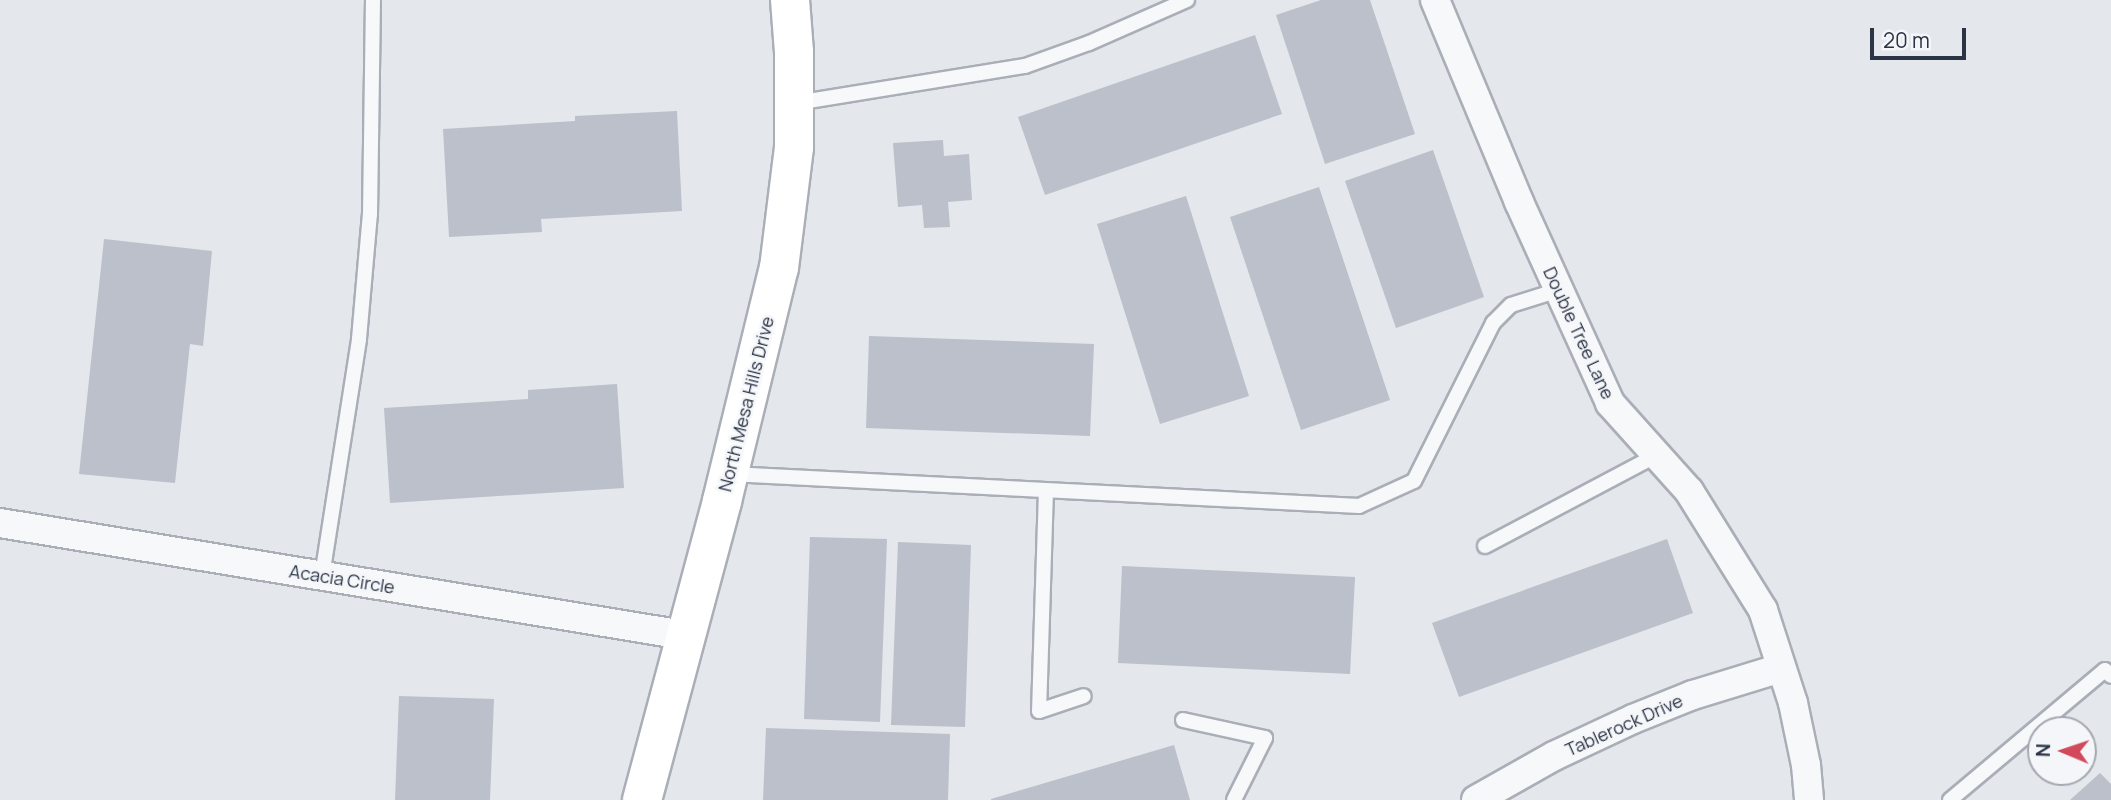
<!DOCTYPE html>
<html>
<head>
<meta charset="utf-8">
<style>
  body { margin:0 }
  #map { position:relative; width:2111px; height:800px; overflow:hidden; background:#e4e7ec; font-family:Manrope,sans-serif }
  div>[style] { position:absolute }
  .building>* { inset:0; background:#bbc0ca }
  .roads { filter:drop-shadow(2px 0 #a9aeb7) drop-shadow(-2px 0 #a9aeb7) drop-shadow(0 2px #a9aeb7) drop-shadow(0 -2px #a9aeb7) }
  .lane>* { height:14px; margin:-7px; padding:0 7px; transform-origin:7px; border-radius:7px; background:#f7f8fa }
  .street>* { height:28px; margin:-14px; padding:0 14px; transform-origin:14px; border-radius:14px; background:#f7f8fa }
  .secondary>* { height:38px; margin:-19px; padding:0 19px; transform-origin:19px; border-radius:19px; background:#fff }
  span { translate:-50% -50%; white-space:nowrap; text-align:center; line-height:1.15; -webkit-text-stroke:5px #f4f6f9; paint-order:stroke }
  .street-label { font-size:18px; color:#2b3445 }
  .north { position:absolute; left:2027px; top:716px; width:70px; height:70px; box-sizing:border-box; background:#f4f6f9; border:2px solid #a4a8b1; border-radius:50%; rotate:272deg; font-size:19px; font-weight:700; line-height:28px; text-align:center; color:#2b3445 }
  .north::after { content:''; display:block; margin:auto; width:24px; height:32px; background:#d1495b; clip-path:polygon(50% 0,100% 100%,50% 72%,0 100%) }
  .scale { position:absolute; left:1870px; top:28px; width:96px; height:32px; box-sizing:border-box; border:4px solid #2b3445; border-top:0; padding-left:9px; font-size:21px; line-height:24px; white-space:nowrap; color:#2b3445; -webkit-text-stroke:5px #f4f6f9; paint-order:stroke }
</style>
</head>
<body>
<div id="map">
  <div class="building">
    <div style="clip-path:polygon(1321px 0,1370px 0,1415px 134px,1325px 164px,1276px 15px)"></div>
    <div style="clip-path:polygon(1255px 35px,1282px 114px,1045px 195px,1018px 117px)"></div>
    <div style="clip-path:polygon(677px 111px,682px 211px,541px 219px,542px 232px,449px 237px,443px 129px,575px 121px,575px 116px)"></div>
    <div style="clip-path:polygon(943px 140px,944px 156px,969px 154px,972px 200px,948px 202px,950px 227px,924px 228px,922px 205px,898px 207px,893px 143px)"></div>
    <div style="clip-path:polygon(1433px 150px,1484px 297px,1396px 328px,1345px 181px)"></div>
    <div style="clip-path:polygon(1319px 187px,1390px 400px,1301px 430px,1230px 217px)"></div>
    <div style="clip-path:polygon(1186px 196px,1249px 396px,1160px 424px,1097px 224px)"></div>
    <div style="clip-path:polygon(104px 239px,212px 251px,203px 346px,190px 344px,175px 483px,79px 474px)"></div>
    <div style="clip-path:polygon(869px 336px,1094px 344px,1090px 436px,866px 428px)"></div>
    <div style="clip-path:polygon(617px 384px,624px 488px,390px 503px,384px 408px,528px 399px,528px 390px)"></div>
    <div style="clip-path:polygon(810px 537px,887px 539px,880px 722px,804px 719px)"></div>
    <div style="clip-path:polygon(1667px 539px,1693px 613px,1459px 697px,1432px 623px)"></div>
    <div style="clip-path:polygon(898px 542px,971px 545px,965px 727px,891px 725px)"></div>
    <div style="clip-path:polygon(1122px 566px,1355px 577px,1350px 674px,1118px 663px)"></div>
    <div style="clip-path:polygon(399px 696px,494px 699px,490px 800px,395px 800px)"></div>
    <div style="clip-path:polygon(766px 728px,950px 734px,948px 800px,763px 800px)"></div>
    <div style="clip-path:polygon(1174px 745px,1190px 800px,991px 800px,991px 799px)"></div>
    <div style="clip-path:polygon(2100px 773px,2111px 784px,2111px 800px,2070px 800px)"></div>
  </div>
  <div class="roads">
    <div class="lane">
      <div style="left:796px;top:103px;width:232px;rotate:-9.2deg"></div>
      <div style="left:1025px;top:66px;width:68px;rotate:-19.8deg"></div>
      <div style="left:1089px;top:43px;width:107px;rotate:-23.7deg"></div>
      <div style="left:730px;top:474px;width:630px;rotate:2.91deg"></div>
      <div style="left:1359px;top:506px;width:60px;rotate:-24.4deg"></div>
      <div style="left:1414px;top:481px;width:177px;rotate:-63.4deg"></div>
      <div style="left:1493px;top:323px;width:25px;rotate:-45deg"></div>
      <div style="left:1511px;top:305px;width:50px;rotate:-17.4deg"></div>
      <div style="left:1046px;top:490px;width:221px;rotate:91.8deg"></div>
      <div style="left:1039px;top:711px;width:47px;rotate:-18.4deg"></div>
      <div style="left:1485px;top:546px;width:195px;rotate:-27.9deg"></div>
      <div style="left:322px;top:576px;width:240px;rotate:-81.1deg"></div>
      <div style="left:359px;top:339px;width:125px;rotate:-85deg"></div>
      <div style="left:370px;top:214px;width:214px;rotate:-89.2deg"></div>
      <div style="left:1183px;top:720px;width:84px;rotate:12.4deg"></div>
      <div style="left:1265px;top:738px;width:69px;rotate:116.6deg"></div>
      <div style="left:1950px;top:800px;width:202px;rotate:-40deg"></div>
      <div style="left:2105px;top:670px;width:8px;rotate:45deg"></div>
    </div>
    <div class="street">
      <div style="left:1435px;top:0;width:219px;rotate:67.4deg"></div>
      <div style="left:1519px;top:202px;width:221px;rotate:65.6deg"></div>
      <div style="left:1610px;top:403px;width:118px;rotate:48.1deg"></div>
      <div style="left:1689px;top:491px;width:140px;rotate:58.1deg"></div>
      <div style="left:1763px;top:610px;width:98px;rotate:72.1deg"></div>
      <div style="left:1793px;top:703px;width:63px;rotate:78.2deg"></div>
      <div style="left:1806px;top:765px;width:35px;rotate:85deg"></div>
      <div style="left:0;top:523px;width:693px;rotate:9.3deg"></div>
      <div style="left:1476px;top:800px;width:90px;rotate:-29.4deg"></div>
      <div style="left:1554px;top:756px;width:87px;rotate:-25.1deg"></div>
      <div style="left:1633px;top:719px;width:65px;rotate:-21.8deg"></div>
      <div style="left:1693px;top:695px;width:92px;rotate:-17.1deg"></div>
    </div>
    <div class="secondary">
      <div style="left:642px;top:800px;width:310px;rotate:-75deg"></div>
      <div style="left:722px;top:501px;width:240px;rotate:-76.3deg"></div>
      <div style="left:779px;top:268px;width:122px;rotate:-82.9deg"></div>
      <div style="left:794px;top:147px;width:95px;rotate:-90deg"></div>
      <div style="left:794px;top:52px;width:52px;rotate:-94.4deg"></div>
    </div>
  </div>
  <div class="street-label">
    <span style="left:1579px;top:333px;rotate:65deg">Double Tree Lane</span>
    <span style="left:746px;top:404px;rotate:-76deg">North Mesa Hills Drive</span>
    <span style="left:342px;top:579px;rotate:9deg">Acacia Circle</span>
    <span style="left:1624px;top:725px;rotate:-24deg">Tablerock Drive</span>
  </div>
  <div class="north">N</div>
  <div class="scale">20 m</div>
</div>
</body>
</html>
